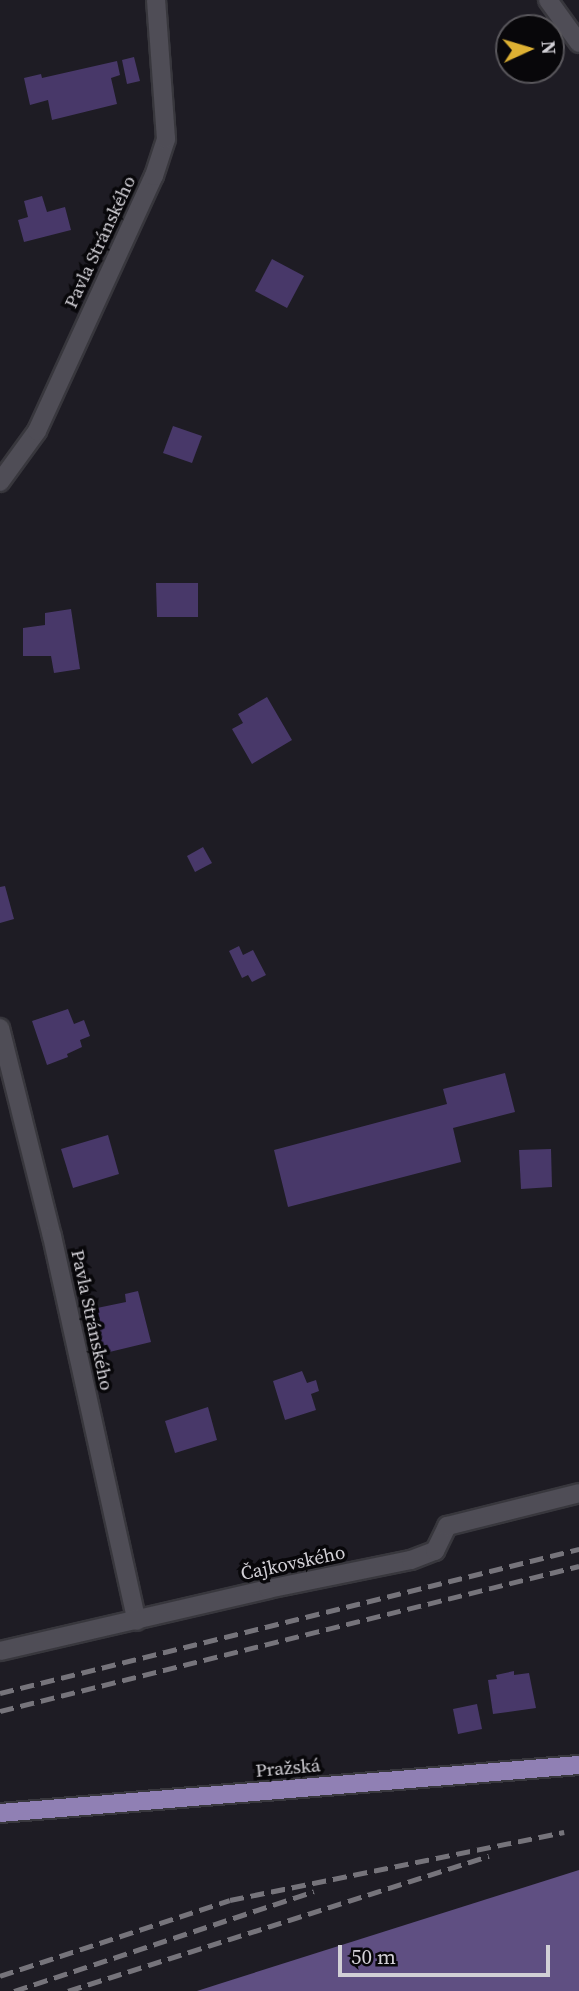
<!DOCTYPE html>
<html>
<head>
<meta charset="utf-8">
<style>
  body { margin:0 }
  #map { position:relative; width:579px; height:1991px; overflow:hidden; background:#1e1c24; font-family:"Source Serif 4",serif }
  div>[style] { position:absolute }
  .water>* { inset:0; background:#5f4f82 }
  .building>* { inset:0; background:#483869 }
  .roads { filter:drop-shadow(2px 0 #38373d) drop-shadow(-2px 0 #38373d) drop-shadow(0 2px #38373d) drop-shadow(0 -2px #38373d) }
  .minor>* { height:18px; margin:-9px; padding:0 9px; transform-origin:9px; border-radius:9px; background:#4f4d56 }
  .major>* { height:18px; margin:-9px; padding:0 9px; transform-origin:9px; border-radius:9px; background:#9080b4 }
  .rail>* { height:5px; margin-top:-2.5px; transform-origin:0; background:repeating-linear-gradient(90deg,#76747b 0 14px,transparent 0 21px) }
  span { translate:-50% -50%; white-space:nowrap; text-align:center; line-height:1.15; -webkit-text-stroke:7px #08070a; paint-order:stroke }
  .street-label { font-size:19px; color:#d2d0d6 }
  .north { position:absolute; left:495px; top:14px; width:70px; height:70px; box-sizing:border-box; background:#08070a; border:2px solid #59575c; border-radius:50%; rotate:86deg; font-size:19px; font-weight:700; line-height:28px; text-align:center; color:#d2d0d6 }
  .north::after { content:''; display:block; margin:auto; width:24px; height:32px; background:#deb133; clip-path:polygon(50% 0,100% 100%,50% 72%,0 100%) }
  .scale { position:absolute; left:338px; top:1945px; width:212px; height:32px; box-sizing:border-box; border:4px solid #d2d0d6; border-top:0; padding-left:9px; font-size:21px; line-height:24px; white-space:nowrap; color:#d2d0d6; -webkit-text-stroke:5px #08070a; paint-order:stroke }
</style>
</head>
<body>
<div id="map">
  <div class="water">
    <div style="clip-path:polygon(579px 1870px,579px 1991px,197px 1991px,222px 1983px)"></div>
  </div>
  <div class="building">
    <div style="clip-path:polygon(134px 57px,140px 81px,127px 84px,122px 60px)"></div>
    <div style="clip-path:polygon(117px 61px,120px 75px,111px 78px,117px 104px,52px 120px,48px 100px,30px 105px,24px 78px,41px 74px,42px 78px)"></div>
    <div style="clip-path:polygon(42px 196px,47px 212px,65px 207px,71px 230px,24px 242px,18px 220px,28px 217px,24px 201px)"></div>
    <div style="clip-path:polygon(272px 259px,304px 276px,287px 308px,255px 291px)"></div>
    <div style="clip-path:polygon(173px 426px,202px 436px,192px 463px,163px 453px)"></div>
    <div style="clip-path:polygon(156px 583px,198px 583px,198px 617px,157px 617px)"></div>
    <div style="clip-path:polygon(71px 609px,80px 669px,54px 673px,51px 656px,23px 656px,23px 628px,45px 625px,45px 613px)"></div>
    <div style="clip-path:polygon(267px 697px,292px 740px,252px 764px,232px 729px,243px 723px,238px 714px)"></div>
    <div style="clip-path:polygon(203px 847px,212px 863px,195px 872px,187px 856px)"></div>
    <div style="clip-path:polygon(5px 886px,14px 919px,0 923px,0 887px)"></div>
    <div style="clip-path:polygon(239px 946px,243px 955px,253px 950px,266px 975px,252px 982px,248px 975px,242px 978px,229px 951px)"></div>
    <div style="clip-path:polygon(68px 1009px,74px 1024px,84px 1020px,90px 1036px,80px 1040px,82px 1047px,67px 1054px,68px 1057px,47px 1065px,32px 1021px)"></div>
    <div style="clip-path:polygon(505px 1073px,515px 1112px,453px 1128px,461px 1162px,288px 1207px,274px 1150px,447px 1104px,443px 1089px)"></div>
    <div style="clip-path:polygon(108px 1135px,119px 1174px,73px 1188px,61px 1149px)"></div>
    <div style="clip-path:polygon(551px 1149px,552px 1187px,521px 1189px,519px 1150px)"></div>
    <div style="clip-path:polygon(138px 1291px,151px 1342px,97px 1355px,92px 1332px,102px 1329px,97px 1308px,126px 1302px,125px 1294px)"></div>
    <div style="clip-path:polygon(302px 1371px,307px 1383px,316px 1380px,319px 1391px,311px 1394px,316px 1410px,285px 1420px,273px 1381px)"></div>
    <div style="clip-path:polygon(208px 1407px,217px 1440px,175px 1453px,165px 1421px)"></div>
    <div style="clip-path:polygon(514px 1671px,514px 1675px,529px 1673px,536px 1708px,493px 1714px,488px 1680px,497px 1679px,496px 1675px)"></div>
    <div style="clip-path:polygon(477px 1704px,482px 1729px,458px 1734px,453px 1709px)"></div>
  </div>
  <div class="roads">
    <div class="minor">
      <div style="left:548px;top:0;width:53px;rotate:54.2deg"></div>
      <div style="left:0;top:482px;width:63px;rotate:-54deg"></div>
      <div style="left:37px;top:431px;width:281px;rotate:-65.4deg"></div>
      <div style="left:154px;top:176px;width:39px;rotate:-72deg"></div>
      <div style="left:166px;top:139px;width:139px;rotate:-94.1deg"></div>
      <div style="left:0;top:1028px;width:214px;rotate:76deg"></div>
      <div style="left:52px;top:1236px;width:394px;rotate:77.6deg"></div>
      <div style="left:0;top:1651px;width:275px;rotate:-13deg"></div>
      <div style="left:268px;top:1589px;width:146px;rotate:-11.5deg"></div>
      <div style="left:411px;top:1560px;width:26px;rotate:-21deg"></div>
      <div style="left:435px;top:1551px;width:28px;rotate:-64deg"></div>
      <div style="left:447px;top:1526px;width:136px;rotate:-14deg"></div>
    </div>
    <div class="major">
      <div style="left:0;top:1813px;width:581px;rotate:-4.74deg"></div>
    </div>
  </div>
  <div class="rail">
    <div style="left:0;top:1693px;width:597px;rotate:-13.97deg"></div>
    <div style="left:0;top:1711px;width:597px;rotate:-14.06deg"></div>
    <div style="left:0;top:1976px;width:242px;rotate:-18.3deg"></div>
    <div style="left:230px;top:1900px;width:341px;rotate:-11.5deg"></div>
    <div style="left:14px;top:1991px;width:316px;rotate:-18.4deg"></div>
    <div style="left:68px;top:1991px;width:442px;rotate:-17.8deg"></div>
  </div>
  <div class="street-label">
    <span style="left:100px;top:242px;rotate:-65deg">Pavla Stránského</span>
    <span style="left:92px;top:1320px;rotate:78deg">Pavla Stránského</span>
    <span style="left:293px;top:1563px;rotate:-12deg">Čajkovského</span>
    <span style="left:288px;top:1768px;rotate:-5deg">Pražská</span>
  </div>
  <div class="north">N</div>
  <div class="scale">50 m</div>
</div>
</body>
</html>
